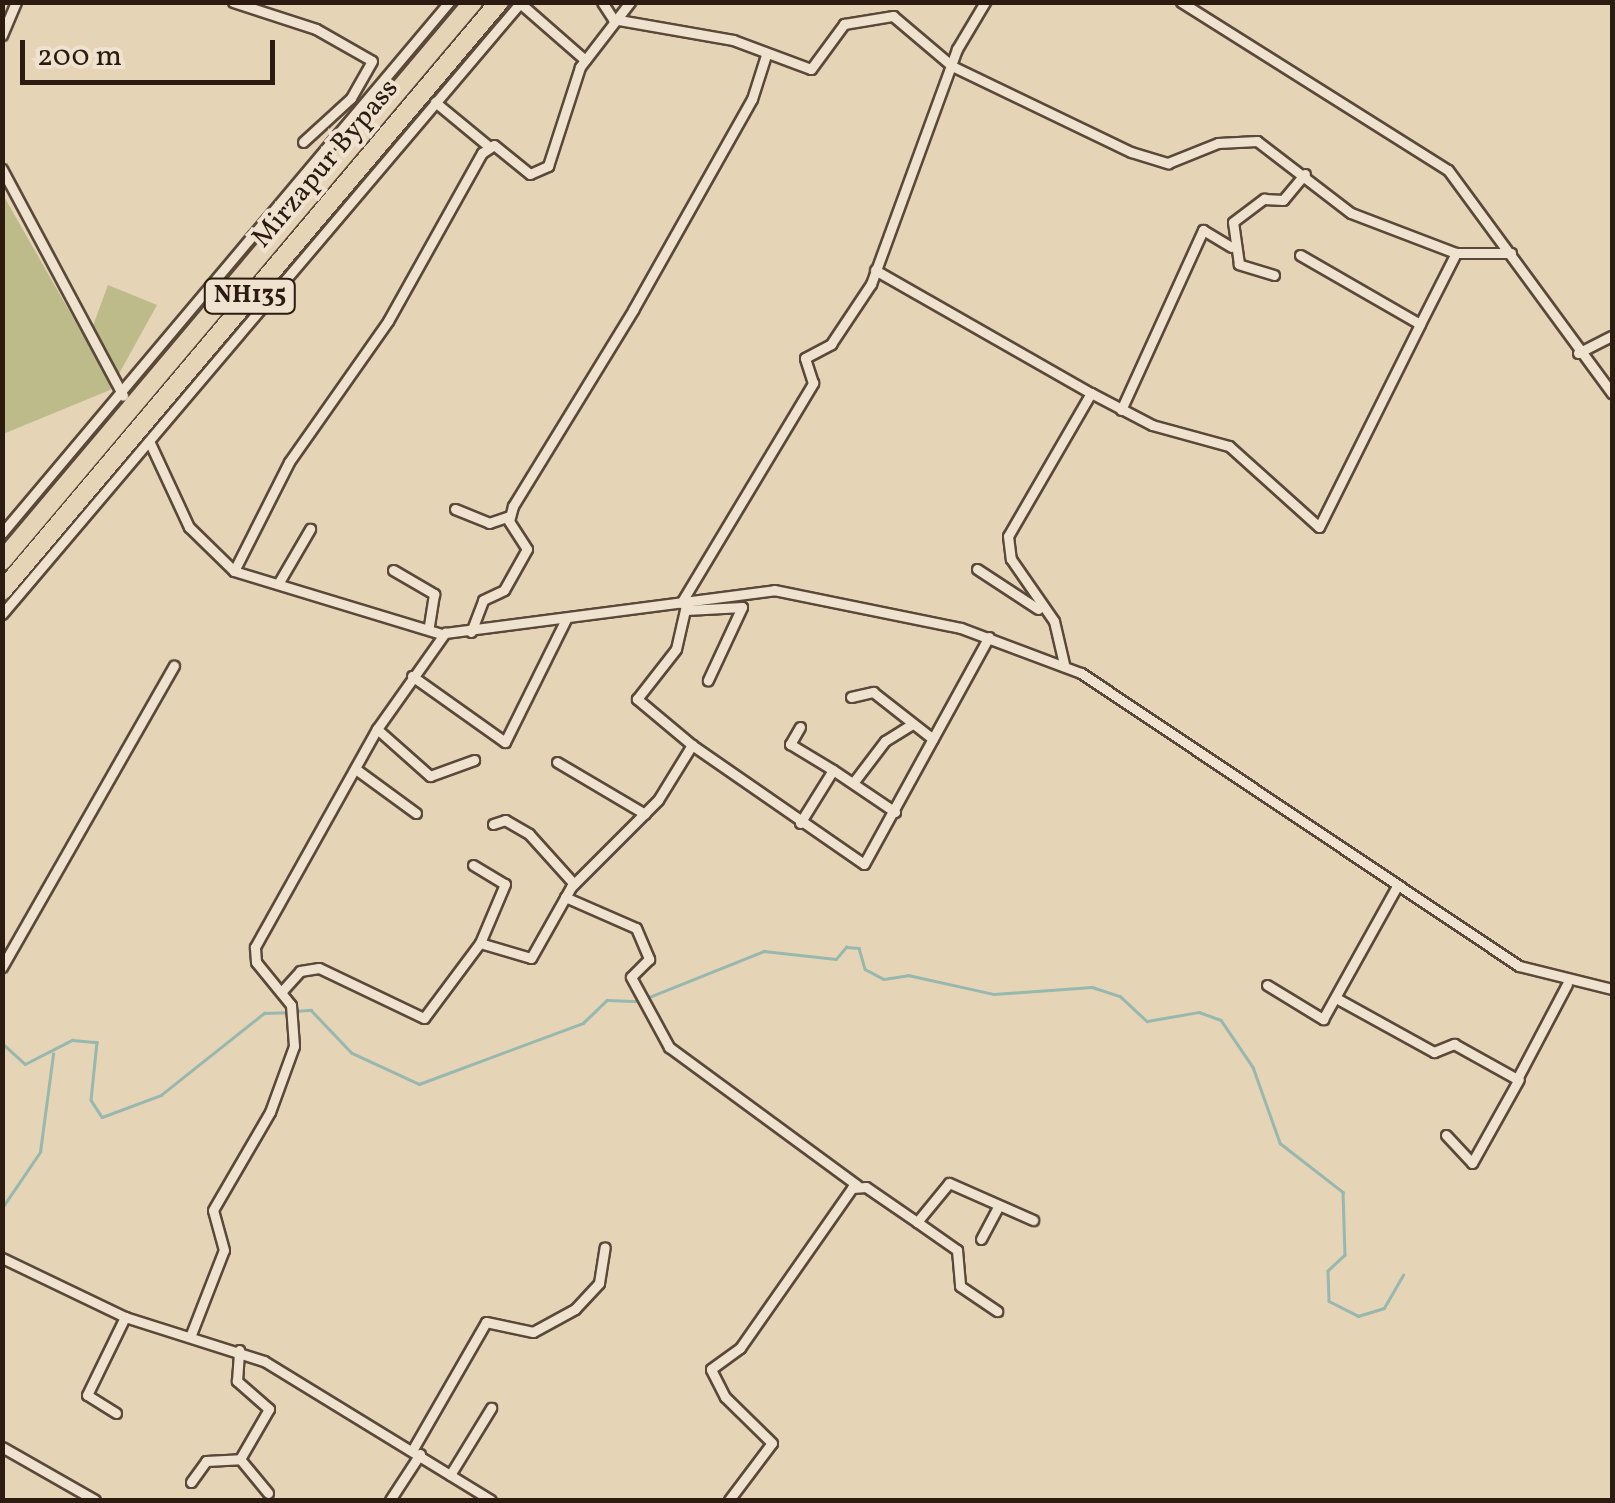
<!DOCTYPE html>
<html>
<head>
<meta charset="utf-8">
<style>
  body { margin:0 }
  #map { position:relative; width:1615px; height:1503px; overflow:hidden; background:#e6d4b6; font-family:Vollkorn,serif }
  div>[style] { position:absolute }
  .green>* { inset:0; background:#bcbb89 }
  .stream>* { height:2.5px; margin:-1.25px; padding:0 1.25px; transform-origin:1.25px; border-radius:1.25px; background:#96b8af }
  .roads { filter:drop-shadow(2px 0 #5a493a) drop-shadow(-2px 0 #5a493a) drop-shadow(0 2px #5a493a) drop-shadow(0 -2px #5a493a) }
  .street>* { height:9px; margin:-4.5px; padding:0 4.5px; transform-origin:4.5px; border-radius:4.5px; background:#efe3d0 }
  .highway>* { height:18px; margin:-9px; padding:0 9px; transform-origin:9px; border-radius:9px; background:#e6d4b6 }
  span { translate:-50% -50%; white-space:nowrap; text-align:center; line-height:1.15; -webkit-text-stroke:8px #efe3d0; paint-order:stroke }
  .shield-label span { padding:2px 8px; background:#efe3d0; border:2px solid; border-radius:8px; -webkit-text-stroke-width:0 }
  .shield-label { font-size:25px; color:#2c1b11; font-weight:700 }
  .street-label { font-size:28px; color:#2c1b11 }
  .frame { position:absolute; inset:0; border:5px solid #2c1b11; pointer-events:none }
  .scale { position:absolute; left:20px; top:40px; width:255px; height:45px; box-sizing:border-box; border:5px solid #2c1b11; border-top:0; padding-left:12px; font-size:30px; line-height:35px; white-space:nowrap; color:#2c1b11; -webkit-text-stroke:8px #efe3d0; paint-order:stroke }
</style>
</head>
<body>
<div id="map">
  <div class="green">
    <div style="clip-path:polygon(2px 193px,87px 342px,108px 285px,157px 305px,110px 390px,3px 434px)"></div>
  </div>
  <div class="stream">
    <div style="left:647px;top:998px;width:126px;rotate:-21.9deg"></div>
    <div style="left:764px;top:951px;width:72px;rotate:6.3deg"></div>
    <div style="left:836px;top:959px;width:16px;rotate:-50deg"></div>
    <div style="left:846px;top:947px;width:13px;rotate:4deg"></div>
    <div style="left:859px;top:948px;width:22px;rotate:74deg"></div>
    <div style="left:865px;top:969px;width:21px;rotate:28deg"></div>
    <div style="left:884px;top:979px;width:24px;rotate:-9deg"></div>
    <div style="left:908px;top:975px;width:88px;rotate:12.5deg"></div>
    <div style="left:994px;top:994px;width:98px;rotate:-4.1deg"></div>
    <div style="left:1092px;top:987px;width:29px;rotate:18deg"></div>
    <div style="left:1120px;top:996px;width:37px;rotate:43deg"></div>
    <div style="left:1147px;top:1021px;width:53px;rotate:-9.8deg"></div>
    <div style="left:1199px;top:1012px;width:23px;rotate:20deg"></div>
    <div style="left:1221px;top:1020px;width:57px;rotate:55.8deg"></div>
    <div style="left:1253px;top:1067px;width:81px;rotate:70.4deg"></div>
    <div style="left:1280px;top:1143px;width:80px;rotate:37.9deg"></div>
    <div style="left:1343px;top:1192px;width:63px;rotate:88.2deg"></div>
    <div style="left:1345px;top:1255px;width:23px;rotate:137deg"></div>
    <div style="left:1328px;top:1271px;width:30px;rotate:88deg"></div>
    <div style="left:1329px;top:1301px;width:33px;rotate:27deg"></div>
    <div style="left:1358px;top:1316px;width:27px;rotate:-17deg"></div>
    <div style="left:1384px;top:1308px;width:38px;rotate:-60deg"></div>
    <div style="left:295px;top:1011px;width:16px;rotate:-4deg"></div>
    <div style="left:311px;top:1010px;width:59px;rotate:46.4deg"></div>
    <div style="left:352px;top:1053px;width:74px;rotate:24.8deg"></div>
    <div style="left:419px;top:1084px;width:175px;rotate:-20.4deg"></div>
    <div style="left:583px;top:1023px;width:33px;rotate:-44deg"></div>
    <div style="left:607px;top:1000px;width:32px;rotate:2deg"></div>
    <div style="left:2px;top:1043px;width:31px;rotate:42deg"></div>
    <div style="left:25px;top:1064px;width:53px;rotate:-27.1deg"></div>
    <div style="left:72px;top:1040px;width:25px;rotate:5deg"></div>
    <div style="left:97px;top:1042px;width:58px;rotate:95.9deg"></div>
    <div style="left:91px;top:1100px;width:20px;rotate:57deg"></div>
    <div style="left:102px;top:1117px;width:63px;rotate:-20.4deg"></div>
    <div style="left:161px;top:1095px;width:132px;rotate:-38.5deg"></div>
    <div style="left:264px;top:1013px;width:24px;rotate:-2deg"></div>
    <div style="left:2px;top:1208px;width:68px;rotate:-55.8deg"></div>
    <div style="left:40px;top:1152px;width:99px;rotate:-82.4deg"></div>
  </div>
  <div class="roads">
    <div class="street">
      <div style="left:233px;top:2px;width:87px;rotate:18deg"></div>
      <div style="left:316px;top:29px;width:64px;rotate:29.7deg"></div>
      <div style="left:372px;top:61px;width:43px;rotate:119.6deg"></div>
      <div style="left:351px;top:98px;width:65px;rotate:137.5deg"></div>
      <div style="left:602px;top:2px;width:20px;rotate:57deg"></div>
      <div style="left:613px;top:19px;width:122px;rotate:9.9deg"></div>
      <div style="left:733px;top:40px;width:83px;rotate:20.4deg"></div>
      <div style="left:811px;top:69px;width:56px;rotate:-53.7deg"></div>
      <div style="left:844px;top:24px;width:50px;rotate:-9.3deg"></div>
      <div style="left:893px;top:16px;width:77px;rotate:40.3deg"></div>
      <div style="left:952px;top:66px;width:199px;rotate:25.7deg"></div>
      <div style="left:1131px;top:152px;width:39px;rotate:17deg"></div>
      <div style="left:1168px;top:163px;width:54px;rotate:-21.8deg"></div>
      <div style="left:1218px;top:143px;width:39px;rotate:-3deg"></div>
      <div style="left:1257px;top:141px;width:118px;rotate:37.5deg"></div>
      <div style="left:1351px;top:213px;width:112px;rotate:20.9deg"></div>
      <div style="left:1456px;top:253px;width:55px"></div>
      <div style="left:1181px;top:2px;width:315px;rotate:32.2deg"></div>
      <div style="left:1448px;top:170px;width:277px;rotate:53.7deg"></div>
      <div style="left:521px;top:4px;width:85px;rotate:41.2deg"></div>
      <div style="left:2px;top:35px;width:36px;rotate:-67deg"></div>
      <div style="left:435px;top:102px;width:67px;rotate:39.6deg"></div>
      <div style="left:2px;top:169px;width:257px;rotate:61.9deg"></div>
      <div style="left:1300px;top:255px;width:138px;rotate:29.9deg"></div>
      <div style="left:1420px;top:324px;width:80px;rotate:-63.1deg"></div>
      <div style="left:875px;top:270px;width:249px;rotate:29.7deg"></div>
      <div style="left:1091px;top:393px;width:165px;rotate:120.1deg"></div>
      <div style="left:1008px;top:536px;width:23px;rotate:83deg"></div>
      <div style="left:1011px;top:559px;width:75px;rotate:55.3deg"></div>
      <div style="left:1054px;top:621px;width:44px;rotate:76.9deg"></div>
      <div style="left:1274px;top:275px;width:37px;rotate:-163deg"></div>
      <div style="left:1239px;top:264px;width:42px;rotate:-98.1deg"></div>
      <div style="left:1233px;top:222px;width:39px;rotate:-37deg"></div>
      <div style="left:1264px;top:199px;width:19px;rotate:3deg"></div>
      <div style="left:1283px;top:200px;width:34px;rotate:-50deg"></div>
      <div style="left:1578px;top:353px;width:38px;rotate:-27deg"></div>
      <div style="left:1091px;top:393px;width:69px;rotate:27.7deg"></div>
      <div style="left:1152px;top:425px;width:80px;rotate:15.3deg"></div>
      <div style="left:1229px;top:446px;width:121px;rotate:42deg"></div>
      <div style="left:1319px;top:527px;width:227px;rotate:-63.5deg"></div>
      <div style="left:1121px;top:410px;width:198px;rotate:-65.5deg"></div>
      <div style="left:1203px;top:230px;width:33px;rotate:31deg"></div>
      <div style="left:149px;top:441px;width:95px;rotate:65.1deg"></div>
      <div style="left:189px;top:527px;width:63px;rotate:44.4deg"></div>
      <div style="left:234px;top:571px;width:217px;rotate:16.9deg"></div>
      <div style="left:455px;top:509px;width:37px;rotate:22deg"></div>
      <div style="left:489px;top:523px;width:21px;rotate:-19deg"></div>
      <div style="left:2px;top:533px;width:694px;rotate:-49.91deg"></div>
      <div style="left:977px;top:569px;width:73px;rotate:33.3deg"></div>
      <div style="left:393px;top:570px;width:48px;rotate:30.3deg"></div>
      <div style="left:434px;top:594px;width:33px;rotate:99deg"></div>
      <div style="left:234px;top:571px;width:122px;rotate:-63.2deg"></div>
      <div style="left:289px;top:462px;width:172px;rotate:-54.9deg"></div>
      <div style="left:388px;top:321px;width:193px;rotate:-60.8deg"></div>
      <div style="left:482px;top:153px;width:14px;rotate:-34deg"></div>
      <div style="left:494px;top:145px;width:46px;rotate:38.9deg"></div>
      <div style="left:530px;top:174px;width:20px;rotate:-24deg"></div>
      <div style="left:548px;top:166px;width:104px;rotate:-72.1deg"></div>
      <div style="left:580px;top:67px;width:82px;rotate:-52.4deg"></div>
      <div style="left:278px;top:584px;width:64px;rotate:-59.8deg"></div>
      <div style="left:681px;top:603px;width:257px;rotate:-59deg"></div>
      <div style="left:813px;top:383px;width:26px;rotate:-108deg"></div>
      <div style="left:805px;top:358px;width:30px;rotate:-28deg"></div>
      <div style="left:831px;top:344px;width:72px;rotate:-56.3deg"></div>
      <div style="left:871px;top:284px;width:250px;rotate:-69.9deg"></div>
      <div style="left:957px;top:49px;width:55px;rotate:-59.2deg"></div>
      <div style="left:686px;top:610px;width:56px;rotate:-3.1deg"></div>
      <div style="left:742px;top:607px;width:81px;rotate:115deg"></div>
      <div style="left:2px;top:614px;width:802px;rotate:-49.7deg"></div>
      <div style="left:471px;top:632px;width:34px;rotate:-69deg"></div>
      <div style="left:483px;top:600px;width:23px;rotate:-25deg"></div>
      <div style="left:504px;top:590px;width:47px;rotate:-60.7deg"></div>
      <div style="left:527px;top:549px;width:33px;rotate:-123deg"></div>
      <div style="left:509px;top:521px;width:16px;rotate:-75deg"></div>
      <div style="left:513px;top:506px;width:230px;rotate:-58.5deg"></div>
      <div style="left:633px;top:310px;width:242px;rotate:-60.6deg"></div>
      <div style="left:752px;top:99px;width:46px;rotate:-72.3deg"></div>
      <div style="left:412px;top:676px;width:114px;rotate:35.4deg"></div>
      <div style="left:505px;top:742px;width:137px;rotate:-63.6deg"></div>
      <div style="left:851px;top:697px;width:23px;rotate:-13deg"></div>
      <div style="left:873px;top:692px;width:76px;rotate:38.1deg"></div>
      <div style="left:800px;top:727px;width:20px;rotate:120deg"></div>
      <div style="left:790px;top:744px;width:50px;rotate:31.2deg"></div>
      <div style="left:377px;top:729px;width:71px;rotate:41.6deg"></div>
      <div style="left:430px;top:776px;width:47px;rotate:-20deg"></div>
      <div style="left:692px;top:745px;width:209px;rotate:34.7deg"></div>
      <div style="left:864px;top:864px;width:259px;rotate:-61.2deg"></div>
      <div style="left:557px;top:762px;width:102px;rotate:30.6deg"></div>
      <div style="left:357px;top:770px;width:73px;rotate:36.1deg"></div>
      <div style="left:853px;top:783px;width:53px;rotate:-52.7deg"></div>
      <div style="left:885px;top:741px;width:31px;rotate:-32deg"></div>
      <div style="left:800px;top:823px;width:62px;rotate:-58.1deg"></div>
      <div style="left:833px;top:770px;width:75px;rotate:34.1deg"></div>
      <div style="left:493px;top:824px;width:13px;rotate:-18deg"></div>
      <div style="left:505px;top:820px;width:28px;rotate:30deg"></div>
      <div style="left:529px;top:834px;width:67px;rotate:48deg"></div>
      <div style="left:473px;top:865px;width:37px;rotate:31deg"></div>
      <div style="left:505px;top:884px;width:64px;rotate:113deg"></div>
      <div style="left:565px;top:897px;width:77px;rotate:23.6deg"></div>
      <div style="left:636px;top:928px;width:34px;rotate:67deg"></div>
      <div style="left:649px;top:959px;width:25px;rotate:135deg"></div>
      <div style="left:631px;top:977px;width:80px;rotate:61.5deg"></div>
      <div style="left:669px;top:1047px;width:233px;rotate:36.3deg"></div>
      <div style="left:2px;top:967px;width:347px;rotate:-60.3deg"></div>
      <div style="left:1267px;top:985px;width:66px;rotate:31.3deg"></div>
      <div style="left:1323px;top:1019px;width:152px;rotate:-60.9deg"></div>
      <div style="left:283px;top:990px;width:25px;rotate:-48deg"></div>
      <div style="left:300px;top:971px;width:19px;rotate:-9deg"></div>
      <div style="left:319px;top:968px;width:116px;rotate:25.5deg"></div>
      <div style="left:424px;top:1018px;width:94px;rotate:-53.3deg"></div>
      <div style="left:480px;top:943px;width:53px;rotate:16.4deg"></div>
      <div style="left:531px;top:958px;width:81px;rotate:-60.6deg"></div>
      <div style="left:571px;top:887px;width:123px;rotate:-45deg"></div>
      <div style="left:658px;top:800px;width:65px;rotate:-58.3deg"></div>
      <div style="left:692px;top:745px;width:72px;rotate:-140.1deg"></div>
      <div style="left:637px;top:699px;width:63px;rotate:-52deg"></div>
      <div style="left:676px;top:649px;width:49px;rotate:-77.1deg"></div>
      <div style="left:1336px;top:998px;width:112px;rotate:28.9deg"></div>
      <div style="left:1434px;top:1052px;width:22px;rotate:-22deg"></div>
      <div style="left:1454px;top:1044px;width:72px;rotate:29.1deg"></div>
      <div style="left:1517px;top:1079px;width:107px;rotate:-62.2deg"></div>
      <div style="left:1446px;top:1135px;width:38px;rotate:47deg"></div>
      <div style="left:1472px;top:1163px;width:96px;rotate:-60.8deg"></div>
      <div style="left:917px;top:1222px;width:49px;rotate:35deg"></div>
      <div style="left:957px;top:1250px;width:36px;rotate:85deg"></div>
      <div style="left:960px;top:1286px;width:45px;rotate:34deg"></div>
      <div style="left:981px;top:1239px;width:36px;rotate:-62deg"></div>
      <div style="left:2px;top:1258px;width:136px;rotate:25.6deg"></div>
      <div style="left:125px;top:1317px;width:146px;rotate:17.6deg"></div>
      <div style="left:264px;top:1361px;width:266px;rotate:31.5deg"></div>
      <div style="left:190px;top:1337px;width:93px;rotate:-68.7deg"></div>
      <div style="left:224px;top:1250px;width:41px;rotate:-105.4deg"></div>
      <div style="left:213px;top:1210px;width:113px;rotate:-59.8deg"></div>
      <div style="left:270px;top:1112px;width:70px;rotate:-70deg"></div>
      <div style="left:294px;top:1046px;width:41px;rotate:-94.2deg"></div>
      <div style="left:291px;top:1005px;width:55px;rotate:-129.1deg"></div>
      <div style="left:256px;top:962px;width:15px;rotate:-94deg"></div>
      <div style="left:255px;top:947px;width:250px;rotate:-60.8deg"></div>
      <div style="left:377px;top:729px;width:118px;rotate:-54.7deg"></div>
      <div style="left:445px;top:633px;width:332px;rotate:-7.4deg"></div>
      <div style="left:774px;top:590px;width:191px;rotate:11.5deg"></div>
      <div style="left:961px;top:628px;width:128px;rotate:20.6deg"></div>
      <div style="left:1081px;top:673px;width:527px;rotate:33.78deg"></div>
      <div style="left:1519px;top:966px;width:96px;rotate:13.9deg"></div>
      <div style="left:116px;top:1413px;width:34px;rotate:-148deg"></div>
      <div style="left:87px;top:1395px;width:87px;rotate:-64deg"></div>
      <div style="left:2px;top:1447px;width:107px;rotate:29.7deg"></div>
      <div style="left:413px;top:1449px;width:146px;rotate:-60.1deg"></div>
      <div style="left:486px;top:1322px;width:48px;rotate:12deg"></div>
      <div style="left:533px;top:1332px;width:48px;rotate:-28.7deg"></div>
      <div style="left:575px;top:1309px;width:35px;rotate:-47deg"></div>
      <div style="left:599px;top:1283px;width:36px;rotate:-81deg"></div>
      <div style="left:240px;top:1459px;width:44px;rotate:50.5deg"></div>
      <div style="left:450px;top:1475px;width:79px;rotate:-58.5deg"></div>
      <div style="left:191px;top:1482px;width:26px;rotate:-54deg"></div>
      <div style="left:206px;top:1461px;width:34px;rotate:-3deg"></div>
      <div style="left:240px;top:1459px;width:58px;rotate:-59.9deg"></div>
      <div style="left:269px;top:1409px;width:43px;rotate:-138.8deg"></div>
      <div style="left:237px;top:1381px;width:31px;rotate:-86deg"></div>
      <div style="left:390px;top:1500px;width:55px;rotate:-56.9deg"></div>
      <div style="left:729px;top:1500px;width:71px;rotate:-53deg"></div>
      <div style="left:772px;top:1443px;width:66px;rotate:-135.6deg"></div>
      <div style="left:725px;top:1397px;width:31px;rotate:-117deg"></div>
      <div style="left:711px;top:1369px;width:36px;rotate:-36deg"></div>
      <div style="left:740px;top:1348px;width:195px;rotate:-55deg"></div>
      <div style="left:852px;top:1188px;width:14px;rotate:-4deg"></div>
      <div style="left:866px;top:1187px;width:62px;rotate:34.5deg"></div>
      <div style="left:917px;top:1222px;width:50px;rotate:-50.6deg"></div>
      <div style="left:949px;top:1183px;width:92px;rotate:23.8deg"></div>
    </div>
    <div class="highway">
      <div style="left:2px;top:561px;width:731px;rotate:-49.88deg"></div>
      <div style="left:2px;top:591px;width:771px;rotate:-49.84deg"></div>
    </div>
  </div>
  <div class="shield-label">
    <span style="left:250px;top:296px">NH135</span>
  </div>
  <div class="street-label">
    <span style="left:326px;top:164px;rotate:-50deg">Mirzapur Bypass</span>
  </div>
  <div class="frame"></div>
  <div class="scale">200 m</div>
</div>
</body>
</html>
